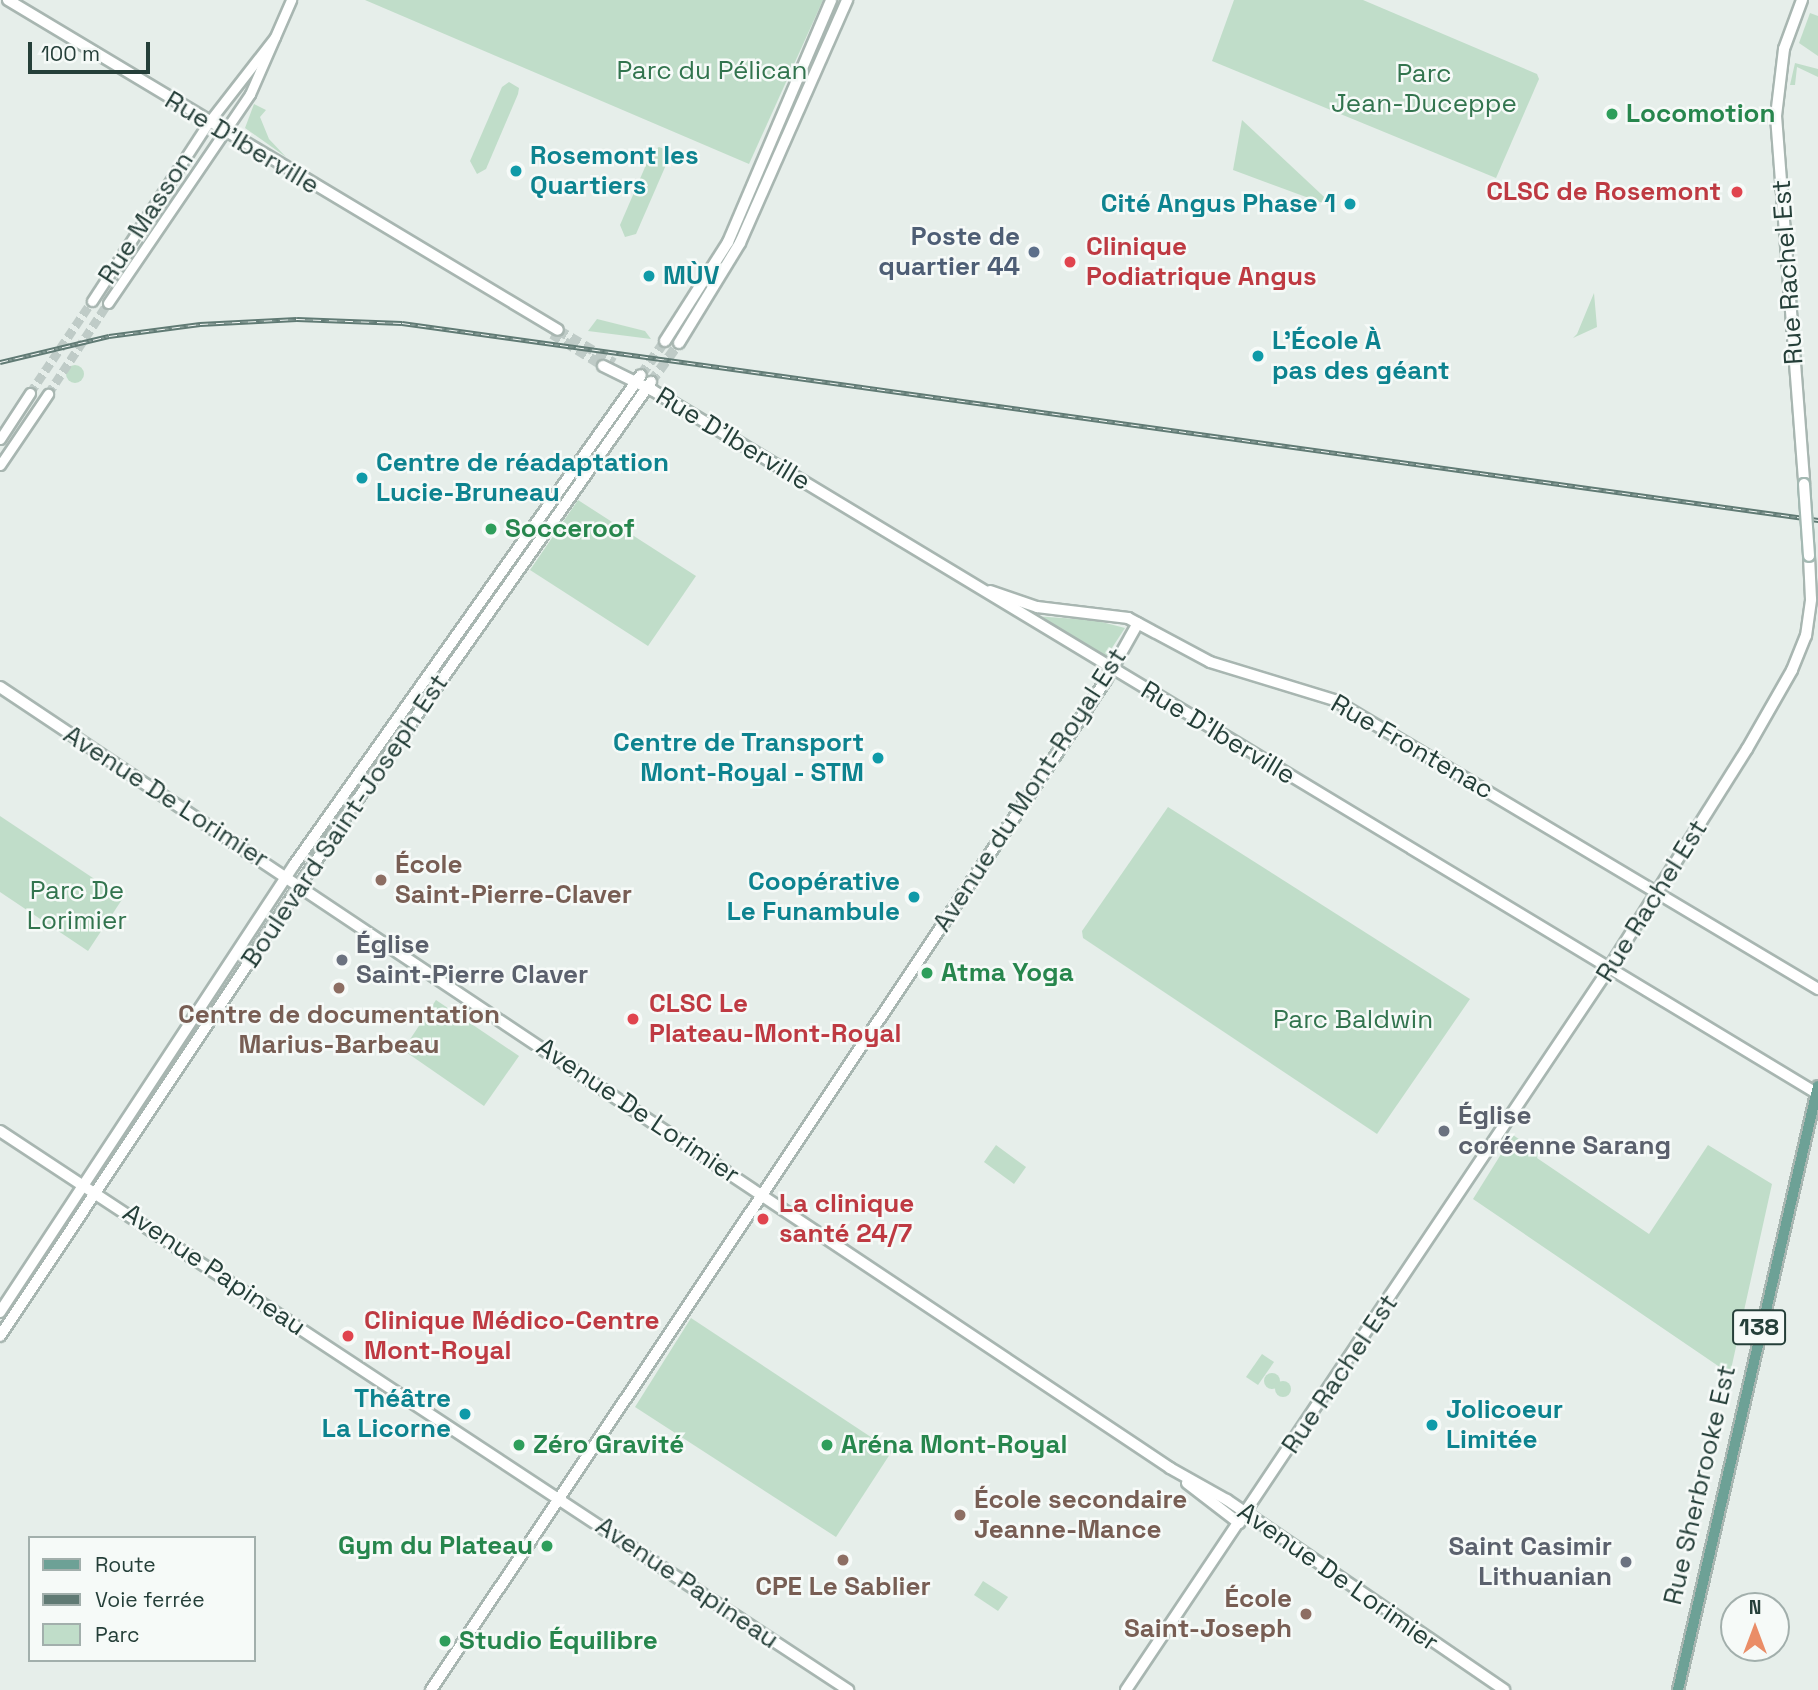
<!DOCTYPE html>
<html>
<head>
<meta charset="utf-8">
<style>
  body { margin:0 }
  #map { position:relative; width:1818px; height:1690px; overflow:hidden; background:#e6eeea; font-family:"Space Grotesk",sans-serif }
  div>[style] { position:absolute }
  .green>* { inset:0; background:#c0ddc9 }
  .round { border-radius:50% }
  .tertiary-tunnel>* { height:9px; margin-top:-4.5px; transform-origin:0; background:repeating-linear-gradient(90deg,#bfcbc7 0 9px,transparent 0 13.5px) }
  .secondary-tunnel>* { height:10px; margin-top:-5px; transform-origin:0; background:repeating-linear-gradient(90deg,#bfcbc7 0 10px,transparent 0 15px) }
  .roads { filter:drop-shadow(2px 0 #a8b6b1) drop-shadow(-2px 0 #a8b6b1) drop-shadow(0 2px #a8b6b1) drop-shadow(0 -2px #a8b6b1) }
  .tertiary>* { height:9px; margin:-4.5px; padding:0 4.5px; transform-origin:4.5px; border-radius:4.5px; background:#fff }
  .secondary>* { height:10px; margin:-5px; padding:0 5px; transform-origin:5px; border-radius:5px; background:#fff }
  .primary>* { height:10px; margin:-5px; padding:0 5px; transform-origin:5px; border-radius:5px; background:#6da196 }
  .rail>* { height:5px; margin-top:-2.5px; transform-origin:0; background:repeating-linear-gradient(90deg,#f6faf8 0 8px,#607a74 0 16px); box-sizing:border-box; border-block:2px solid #607a74 }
  .bridges { filter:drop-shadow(2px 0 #a4b9b3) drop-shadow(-2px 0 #a4b9b3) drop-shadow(0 2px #a4b9b3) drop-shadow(0 -2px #a4b9b3) }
  .secondary-bridge>* { height:10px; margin:-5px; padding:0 5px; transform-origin:5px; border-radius:5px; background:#fff }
  .dots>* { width:19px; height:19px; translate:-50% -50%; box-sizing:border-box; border:4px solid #f6faf8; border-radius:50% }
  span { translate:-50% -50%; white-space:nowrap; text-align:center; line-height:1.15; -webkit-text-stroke:5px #f6faf8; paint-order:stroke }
  .shield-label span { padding:2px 5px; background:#f6faf8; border:2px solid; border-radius:5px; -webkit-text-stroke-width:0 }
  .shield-label { font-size:24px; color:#253f39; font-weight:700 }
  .park-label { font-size:26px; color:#32744e }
  .leisure-label { font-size:26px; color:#27864d; font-weight:700 }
  .left { translate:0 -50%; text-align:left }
  .right { translate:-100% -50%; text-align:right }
  .street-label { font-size:26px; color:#253f39 }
  .culture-label { font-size:26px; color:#0d838f; font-weight:700 }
  .health-label { font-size:26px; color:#be3a42; font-weight:700 }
  .service-label { font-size:26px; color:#4e5e75; font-weight:700 }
  .education-label { font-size:26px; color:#785e54; font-weight:700 }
  .worship-label { font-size:26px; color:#5b616d; font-weight:700 }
  .legend { position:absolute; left:28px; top:1536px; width:228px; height:126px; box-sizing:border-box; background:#f6faf8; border:2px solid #a2afac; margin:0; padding:9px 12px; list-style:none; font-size:21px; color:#253f39 }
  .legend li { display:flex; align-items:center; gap:14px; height:35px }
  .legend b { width:35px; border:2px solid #a2afac }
  .north { position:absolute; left:1720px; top:1592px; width:70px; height:70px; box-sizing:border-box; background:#f6faf8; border:2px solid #a2afac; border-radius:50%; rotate:0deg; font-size:19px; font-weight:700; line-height:28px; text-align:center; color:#253f39 }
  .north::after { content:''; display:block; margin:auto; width:24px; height:32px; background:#ea8d67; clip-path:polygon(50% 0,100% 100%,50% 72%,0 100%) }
  .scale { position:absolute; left:28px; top:42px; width:122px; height:32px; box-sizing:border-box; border:4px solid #253f39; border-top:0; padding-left:9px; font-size:21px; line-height:24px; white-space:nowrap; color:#253f39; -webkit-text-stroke:5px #f6faf8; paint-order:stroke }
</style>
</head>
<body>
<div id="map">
  <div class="green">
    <div style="clip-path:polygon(365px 0,823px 0,749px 164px)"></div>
    <div style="clip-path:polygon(1234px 0,1363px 0,1537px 74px,1539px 79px,1496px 178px,1212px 61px)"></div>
    <div style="clip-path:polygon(1810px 13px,1818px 16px,1818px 56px,1799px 43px)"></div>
    <div style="clip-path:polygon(1795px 63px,1818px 69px,1818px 77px,1797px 67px,1795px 85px,1790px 85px)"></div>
    <div style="clip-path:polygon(509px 82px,519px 88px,518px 94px,486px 169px,477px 174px,470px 161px,502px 87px)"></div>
    <div style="clip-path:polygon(254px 104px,266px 110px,260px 117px,269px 139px,286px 157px,245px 128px)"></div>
    <div style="clip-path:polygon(1242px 120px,1336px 208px,1233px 170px)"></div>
    <div style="clip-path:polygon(659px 147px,667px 150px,669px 158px,636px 234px,625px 237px,620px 225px,652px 151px)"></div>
    <div style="clip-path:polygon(1594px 293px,1597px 327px,1573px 338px,1577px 334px)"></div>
    <div style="clip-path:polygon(597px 319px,645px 331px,651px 339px,588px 331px)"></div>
    <div class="round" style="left:66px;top:365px;width:18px;height:18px"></div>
    <div style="clip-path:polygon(578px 500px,696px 576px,648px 646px,530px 570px)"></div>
    <div style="clip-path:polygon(1032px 616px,1094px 620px,1125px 628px,1106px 657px)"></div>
    <div style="clip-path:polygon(1168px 807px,1470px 999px,1377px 1134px,1083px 938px,1082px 931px)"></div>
    <div style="clip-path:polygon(0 816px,123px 898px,88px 951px,0 892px)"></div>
    <div style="clip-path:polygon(436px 1000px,519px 1056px,484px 1106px,403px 1050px)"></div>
    <div style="clip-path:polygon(1513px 1135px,1539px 1153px,1537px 1158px,1649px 1234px,1708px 1145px,1772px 1184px,1730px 1374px,1473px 1199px)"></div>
    <div style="clip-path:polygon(996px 1145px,1026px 1167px,1014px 1184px,984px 1162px)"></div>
    <div style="clip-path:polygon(691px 1318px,892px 1451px,836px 1537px,635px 1407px)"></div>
    <div style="clip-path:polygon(1262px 1354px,1274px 1362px,1258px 1385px,1246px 1377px)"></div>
    <div class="round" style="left:1264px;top:1373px;width:16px;height:16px"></div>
    <div class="round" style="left:1275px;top:1381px;width:16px;height:16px"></div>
    <div style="clip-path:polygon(983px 1581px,1008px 1597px,998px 1611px,974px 1595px)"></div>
  </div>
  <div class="tertiary-tunnel">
    <div style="left:30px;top:393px;width:111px;rotate:-56deg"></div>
    <div style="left:48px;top:394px;width:109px;rotate:-56.6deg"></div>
  </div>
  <div class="secondary-tunnel">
    <div style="left:558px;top:330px;width:65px;rotate:30.5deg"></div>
    <div style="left:552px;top:334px;width:60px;rotate:32.1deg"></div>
    <div style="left:641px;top:375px;width:42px;rotate:-54.8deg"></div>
    <div style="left:651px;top:382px;width:48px;rotate:-54.3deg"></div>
  </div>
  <div class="roads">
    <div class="tertiary">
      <div style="left:92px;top:301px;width:212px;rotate:-56.9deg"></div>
      <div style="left:208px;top:123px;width:109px;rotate:-52.1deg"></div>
      <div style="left:108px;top:303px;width:253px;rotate:-55.8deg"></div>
      <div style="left:250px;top:94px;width:103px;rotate:-66.4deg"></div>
      <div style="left:0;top:439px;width:55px;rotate:-56.9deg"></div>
      <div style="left:0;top:465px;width:86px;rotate:-55.9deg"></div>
    </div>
    <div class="secondary">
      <div style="left:8px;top:0;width:641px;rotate:30.96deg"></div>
      <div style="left:1802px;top:0;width:52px;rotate:110.2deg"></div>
      <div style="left:1784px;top:49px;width:67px;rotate:96.8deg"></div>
      <div style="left:1776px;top:116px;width:369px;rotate:85.6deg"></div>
      <div style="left:665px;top:341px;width:117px;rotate:-57.5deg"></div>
      <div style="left:728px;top:242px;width:263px;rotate:-66.9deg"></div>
      <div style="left:679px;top:343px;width:117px;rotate:-58.6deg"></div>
      <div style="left:740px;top:243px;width:266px;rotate:-66.2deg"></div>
      <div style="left:603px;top:366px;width:55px;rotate:26.1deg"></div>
      <div style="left:652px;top:390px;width:1362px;rotate:31.12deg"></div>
      <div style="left:990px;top:591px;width:50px;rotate:18.8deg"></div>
      <div style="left:1037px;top:607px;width:92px;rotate:6.9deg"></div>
      <div style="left:1128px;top:618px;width:93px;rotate:28.2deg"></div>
      <div style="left:1210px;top:662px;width:130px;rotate:17deg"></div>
      <div style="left:1334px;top:700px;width:564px;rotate:30.84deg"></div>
      <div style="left:0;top:687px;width:1407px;rotate:33.72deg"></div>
      <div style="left:1170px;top:1468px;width:65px;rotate:29.3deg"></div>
      <div style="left:1227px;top:1500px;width:336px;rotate:34.4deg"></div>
      <div style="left:0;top:1131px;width:1016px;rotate:33.39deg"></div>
      <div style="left:0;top:1312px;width:535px;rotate:-56.67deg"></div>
      <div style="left:294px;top:865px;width:600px;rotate:-54.7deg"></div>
      <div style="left:0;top:1336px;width:628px;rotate:-56.36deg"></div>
      <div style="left:348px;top:813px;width:527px;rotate:-54.89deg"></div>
      <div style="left:1187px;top:1483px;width:66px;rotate:37.6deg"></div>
      <div style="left:431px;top:1690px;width:1215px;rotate:-56.24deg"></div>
      <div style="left:1106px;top:680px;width:65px;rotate:-60.7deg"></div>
      <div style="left:1126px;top:1690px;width:859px;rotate:-56.2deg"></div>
      <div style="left:1604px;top:976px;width:268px;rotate:-57.8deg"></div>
      <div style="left:1747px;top:749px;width:91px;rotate:-60.3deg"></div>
      <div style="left:1792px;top:670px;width:37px;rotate:-68deg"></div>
      <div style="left:1806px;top:636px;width:37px;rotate:-82deg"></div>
      <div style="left:1811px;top:599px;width:43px;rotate:-92.7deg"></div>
    </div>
    <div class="primary">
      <div style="left:1678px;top:1690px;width:620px;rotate:-76.95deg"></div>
    </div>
  </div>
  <div class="rail">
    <div style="left:0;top:362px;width:112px;rotate:-13.4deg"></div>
    <div style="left:109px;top:336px;width:92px;rotate:-7.5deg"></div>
    <div style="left:200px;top:324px;width:97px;rotate:-3deg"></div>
    <div style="left:297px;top:319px;width:105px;rotate:2.2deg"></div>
    <div style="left:402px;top:323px;width:1430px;rotate:7.92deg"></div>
  </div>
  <div class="bridges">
    <div class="secondary-bridge">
      <div style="left:1804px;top:484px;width:72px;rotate:86deg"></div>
    </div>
  </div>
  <div class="dots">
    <div style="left:1612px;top:114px;background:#2e9e5b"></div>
    <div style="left:516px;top:171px;background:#0f9aa8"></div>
    <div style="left:1737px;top:192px;background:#e0444e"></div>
    <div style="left:1350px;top:204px;background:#0f9aa8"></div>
    <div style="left:1034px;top:252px;background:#5c6f8a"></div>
    <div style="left:1070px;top:262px;background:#e0444e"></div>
    <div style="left:649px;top:276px;background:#0f9aa8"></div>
    <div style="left:1258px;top:356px;background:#0f9aa8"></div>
    <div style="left:362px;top:478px;background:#0f9aa8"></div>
    <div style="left:491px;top:529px;background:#2e9e5b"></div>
    <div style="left:878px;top:758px;background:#0f9aa8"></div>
    <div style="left:381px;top:880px;background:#8d6e63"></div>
    <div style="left:914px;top:897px;background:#0f9aa8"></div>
    <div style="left:342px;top:960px;background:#6b7280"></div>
    <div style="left:927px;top:973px;background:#2e9e5b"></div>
    <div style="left:339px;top:988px;background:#8d6e63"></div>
    <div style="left:633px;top:1019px;background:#e0444e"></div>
    <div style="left:1444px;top:1131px;background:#6b7280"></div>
    <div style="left:763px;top:1219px;background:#e0444e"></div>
    <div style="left:348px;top:1336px;background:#e0444e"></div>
    <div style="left:465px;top:1414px;background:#0f9aa8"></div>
    <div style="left:1432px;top:1425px;background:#0f9aa8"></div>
    <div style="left:519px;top:1445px;background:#2e9e5b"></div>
    <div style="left:827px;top:1445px;background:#2e9e5b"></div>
    <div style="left:960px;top:1515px;background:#8d6e63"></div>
    <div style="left:547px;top:1546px;background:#2e9e5b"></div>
    <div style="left:843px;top:1560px;background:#8d6e63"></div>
    <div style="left:1626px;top:1562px;background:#6b7280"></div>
    <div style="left:1306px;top:1614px;background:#8d6e63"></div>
    <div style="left:445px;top:1641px;background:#2e9e5b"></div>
  </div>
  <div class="shield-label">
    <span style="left:1759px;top:1327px">138</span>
  </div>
  <div class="park-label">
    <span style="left:712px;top:71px">Parc du Pélican</span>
    <span style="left:1424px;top:89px">Parc<br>Jean-Duceppe</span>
    <span style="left:77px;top:906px">Parc De<br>Lorimier</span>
    <span style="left:1353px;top:1020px">Parc Baldwin</span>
  </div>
  <div class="leisure-label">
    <span class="left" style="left:1626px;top:114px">Locomotion</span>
    <span class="left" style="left:505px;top:529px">Socceroof</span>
    <span class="left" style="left:941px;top:973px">Atma Yoga</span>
    <span class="left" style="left:533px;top:1445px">Zéro Gravité</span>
    <span class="left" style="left:841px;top:1445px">Aréna Mont-Royal</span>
    <span class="right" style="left:533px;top:1546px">Gym du Plateau</span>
    <span class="left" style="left:459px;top:1641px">Studio Équilibre</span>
  </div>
  <div class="street-label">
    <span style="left:242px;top:143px;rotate:31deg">Rue D'Iberville</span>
    <span style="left:146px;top:218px;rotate:-57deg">Rue Masson</span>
    <span style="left:1788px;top:272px;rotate:-94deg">Rue Rachel Est</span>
    <span style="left:733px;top:439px;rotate:31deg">Rue D'Iberville</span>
    <span style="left:1218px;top:733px;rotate:31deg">Rue D'Iberville</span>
    <span style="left:1412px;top:747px;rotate:30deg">Rue Frontenac</span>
    <span style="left:1030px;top:790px;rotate:-57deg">Avenue du Mont-Royal Est</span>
    <span style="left:166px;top:797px;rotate:33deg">Avenue De Lorimier</span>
    <span style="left:345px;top:821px;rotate:-56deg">Boulevard Saint-Joseph Est</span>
    <span style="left:1652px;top:901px;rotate:-58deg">Rue Rachel Est</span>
    <span style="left:638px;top:1111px;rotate:34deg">Avenue De Lorimier</span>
    <span style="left:214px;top:1270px;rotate:34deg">Avenue Papineau</span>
    <span style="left:1340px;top:1374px;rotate:-56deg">Rue Rachel Est</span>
    <span style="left:1700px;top:1485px;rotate:-77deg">Rue Sherbrooke Est</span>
    <span style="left:1338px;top:1577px;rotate:35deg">Avenue De Lorimier</span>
    <span style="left:687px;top:1583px;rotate:34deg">Avenue Papineau</span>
  </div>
  <div class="culture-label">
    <span class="left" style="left:530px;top:171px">Rosemont les<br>Quartiers</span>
    <span class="right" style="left:1336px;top:204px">Cité Angus Phase 1</span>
    <span class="left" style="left:663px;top:276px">MÙV</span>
    <span class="left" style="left:1272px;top:356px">L'École À<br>pas des géant</span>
    <span class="left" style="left:376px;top:478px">Centre de réadaptation<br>Lucie-Bruneau</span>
    <span class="right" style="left:864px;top:758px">Centre de Transport<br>Mont-Royal - STM</span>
    <span class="right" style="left:900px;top:897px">Coopérative<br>Le Funambule</span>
    <span class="right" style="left:451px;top:1414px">Théâtre<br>La Licorne</span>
    <span class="left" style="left:1446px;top:1425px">Jolicoeur<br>Limitée</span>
  </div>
  <div class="health-label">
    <span class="right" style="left:1721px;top:192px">CLSC de Rosemont</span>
    <span class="left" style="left:1086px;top:262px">Clinique<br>Podiatrique Angus</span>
    <span class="left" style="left:649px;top:1019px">CLSC Le<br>Plateau-Mont-Royal</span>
    <span class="left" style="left:779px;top:1219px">La clinique<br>santé 24/7</span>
    <span class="left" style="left:364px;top:1336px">Clinique Médico-Centre<br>Mont-Royal</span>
  </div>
  <div class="service-label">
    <span class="right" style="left:1020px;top:252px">Poste de<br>quartier 44</span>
  </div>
  <div class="education-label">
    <span class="left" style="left:395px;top:880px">École<br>Saint-Pierre-Claver</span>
    <span style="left:339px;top:1030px">Centre de documentation<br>Marius-Barbeau</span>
    <span class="left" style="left:974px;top:1515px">École secondaire<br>Jeanne-Mance</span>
    <span style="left:843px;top:1587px">CPE Le Sablier</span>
    <span class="right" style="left:1292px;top:1614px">École<br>Saint-Joseph</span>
  </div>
  <div class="worship-label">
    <span class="left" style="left:356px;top:960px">Église<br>Saint-Pierre Claver</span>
    <span class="left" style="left:1458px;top:1131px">Église<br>coréenne Sarang</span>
    <span class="right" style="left:1612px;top:1562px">Saint Casimir<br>Lithuanian</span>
  </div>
  <ul class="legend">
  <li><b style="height:9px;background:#6da196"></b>Route</li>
  <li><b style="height:9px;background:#607a74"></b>Voie ferrée</li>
  <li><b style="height:19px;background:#c0ddc9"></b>Parc</li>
  </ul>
  <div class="north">N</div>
  <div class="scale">100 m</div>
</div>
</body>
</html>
